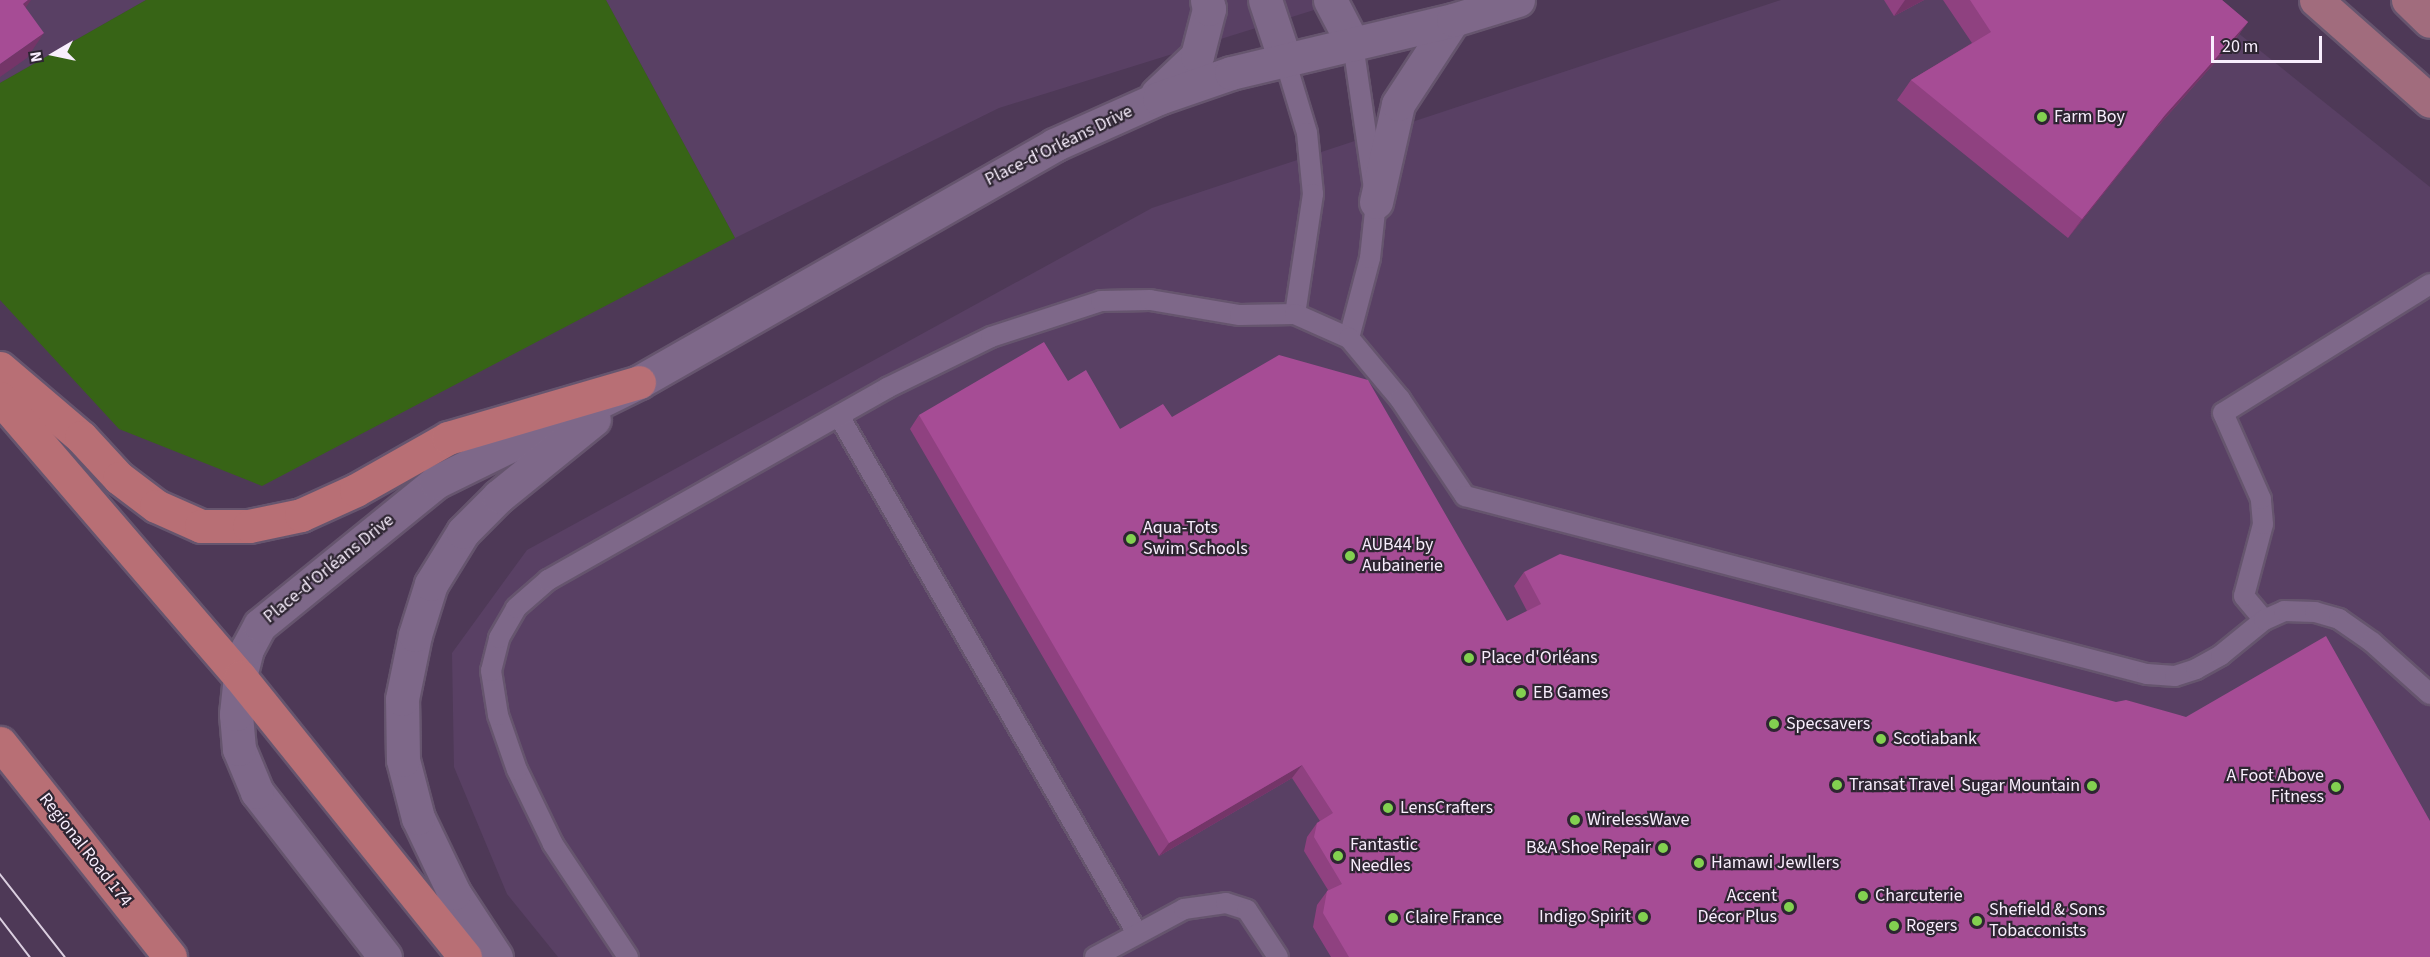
<!DOCTYPE html>
<html>
<head>
<meta charset="utf-8">
<style>
  body { margin:0 }
  #map { position:relative; width:2430px; height:957px; overflow:hidden; background:#4e3957; font-family:"Source Sans 3",sans-serif }
  div>[style] { position:absolute }
  .built>* { inset:0; background:#594064 }
  .green>* { inset:0; background:#376416 }
  .roads { filter:drop-shadow(2px 0 #66556e) drop-shadow(-2px 0 #66556e) drop-shadow(0 2px #66556e) drop-shadow(0 -2px #66556e) }
  .lane>* { height:20px; margin:-10px; padding:0 10px; transform-origin:10px; border-radius:10px; background:#7e6889 }
  .secondary>* { height:33px; margin:-16.5px; padding:0 16.5px; transform-origin:16.5px; border-radius:16.5px; background:#7e6889 }
  .primary>* { height:33px; margin:-16.5px; padding:0 16.5px; transform-origin:16.5px; border-radius:16.5px; background:#a16c7d }
  .highway>* { height:33px; margin:-16.5px; padding:0 16.5px; transform-origin:16.5px; border-radius:16.5px; background:#b86f75 }
  .tram>* { height:1.5px; margin:-0.75px; padding:0 0.75px; transform-origin:0.75px; border-radius:0.75px; background:#dbcfe0 }
  .wall>* { inset:0; background:#8f4180 }
  .shaded-wall>* { inset:0; background:#743568 }
  .building>* { inset:0; background:#a64c95 }
  .dots>* { width:16px; height:16px; translate:-50% -50%; box-sizing:border-box; border:3px solid #2e2532; border-radius:50% }
  span { translate:-50% -50%; white-space:nowrap; text-align:center; line-height:1.15; -webkit-text-stroke:4.5px #2e2532; paint-order:stroke }
  .poi-label { font-size:18px; color:#f8eefd }
  .left { translate:0 -50%; text-align:left }
  .right { translate:-100% -50%; text-align:right }
  .street-label { font-size:18px; color:#f8eefd }
  .north { position:absolute; left:24px; top:24px; width:60px; height:60px; -webkit-text-stroke:4px #2e2532; paint-order:stroke; rotate:261deg; font-size:16px; font-weight:700; line-height:24px; text-align:center; color:#f8eefd }
  .north::after { content:''; display:block; margin:auto; width:21px; height:27px; background:#f8eefd; clip-path:polygon(50% 0,100% 100%,50% 72%,0 100%) }
  .scale { position:absolute; left:2211px; top:36px; width:111px; height:27px; box-sizing:border-box; border:3px solid #f8eefd; border-top:0; padding-left:8px; font-size:18px; line-height:21px; white-space:nowrap; color:#f8eefd; -webkit-text-stroke:4px #2e2532; paint-order:stroke }
</style>
</head>
<body>
<div id="map">
  <div class="built">
    <div style="clip-path:polygon(0 0,146px 0,0 83px)"></div>
    <div style="clip-path:polygon(606px 0,1346px 0,999px 108px,735px 238px)"></div>
    <div style="clip-path:polygon(1781px 0,2197px 0,2430px 187px,2430px 957px,558px 957px,507px 894px,454px 767px,452px 653px,527px 550px,1152px 208px)"></div>
  </div>
  <div class="green">
    <div style="clip-path:polygon(146px 0,606px 0,735px 238px,262px 486px,119px 429px,0 300px,0 83px)"></div>
  </div>
  <div class="roads">
    <div class="lane">
      <div style="left:1285px;top:60px;width:76px;rotate:73.2deg"></div>
      <div style="left:1307px;top:133px;width:61px;rotate:84.4deg"></div>
      <div style="left:1313px;top:194px;width:121px;rotate:98.5deg"></div>
      <div style="left:1349px;top:338px;width:83px;rotate:-75.3deg"></div>
      <div style="left:1370px;top:258px;width:56px;rotate:-83.9deg"></div>
      <div style="left:1376px;top:202px;width:160px;rotate:-98.3deg"></div>
      <div style="left:839px;top:416px;width:597px;rotate:60.04deg"></div>
      <div style="left:2264px;top:620px;width:31px;rotate:-130deg"></div>
      <div style="left:2244px;top:596px;width:74px;rotate:-75.2deg"></div>
      <div style="left:2263px;top:524px;width:25px;rotate:-95deg"></div>
      <div style="left:2261px;top:499px;width:94px;rotate:-113.8deg"></div>
      <div style="left:2223px;top:413px;width:244px;rotate:-31.9deg"></div>
      <div style="left:628px;top:957px;width:136px;rotate:-123.6deg"></div>
      <div style="left:553px;top:844px;width:82px;rotate:-115.9deg"></div>
      <div style="left:517px;top:770px;width:58px;rotate:-109.1deg"></div>
      <div style="left:498px;top:715px;width:45px;rotate:-99deg"></div>
      <div style="left:491px;top:671px;width:34px;rotate:-76deg"></div>
      <div style="left:499px;top:638px;width:34px;rotate:-60deg"></div>
      <div style="left:516px;top:608px;width:43px;rotate:-41.2deg"></div>
      <div style="left:548px;top:580px;width:390px;rotate:-29.5deg"></div>
      <div style="left:887px;top:388px;width:116px;rotate:-26.1deg"></div>
      <div style="left:991px;top:337px;width:116px;rotate:-18.1deg"></div>
      <div style="left:1101px;top:301px;width:49px;rotate:-1.2deg"></div>
      <div style="left:1150px;top:300px;width:91px;rotate:9.5deg"></div>
      <div style="left:1240px;top:315px;width:55px;rotate:-1deg"></div>
      <div style="left:1295px;top:314px;width:59px;rotate:24deg"></div>
      <div style="left:1349px;top:338px;width:80px;rotate:50.1deg"></div>
      <div style="left:1400px;top:399px;width:117px;rotate:56.2deg"></div>
      <div style="left:1465px;top:496px;width:705px;rotate:14.63deg"></div>
      <div style="left:2147px;top:674px;width:28px;rotate:4deg"></div>
      <div style="left:2175px;top:676px;width:22px;rotate:-18deg"></div>
      <div style="left:2196px;top:669px;width:29px;rotate:-29deg"></div>
      <div style="left:2221px;top:655px;width:55px;rotate:-39.1deg"></div>
      <div style="left:2264px;top:620px;width:22px;rotate:-24deg"></div>
      <div style="left:2284px;top:611px;width:31px;rotate:2deg"></div>
      <div style="left:2315px;top:612px;width:25px;rotate:16deg"></div>
      <div style="left:2339px;top:619px;width:40px;rotate:34.9deg"></div>
      <div style="left:2372px;top:642px;width:78px;rotate:41.9deg"></div>
      <div style="left:1095px;top:957px;width:101px;rotate:-28.3deg"></div>
      <div style="left:1184px;top:909px;width:42px;rotate:-8.1deg"></div>
      <div style="left:1226px;top:903px;width:22px;rotate:18deg"></div>
      <div style="left:1247px;top:910px;width:56px;rotate:56.6deg"></div>
    </div>
    <div class="secondary">
      <div style="left:1265px;top:0;width:63px;rotate:71.6deg"></div>
      <div style="left:1330px;top:0;width:50px;rotate:62.4deg"></div>
      <div style="left:1157px;top:94px;width:55px;rotate:-43.5deg"></div>
      <div style="left:1197px;top:56px;width:49px;rotate:-75.7deg"></div>
      <div style="left:1209px;top:9px;width:9px;rotate:-103deg"></div>
      <div style="left:1376px;top:202px;width:100px;rotate:-77.3deg"></div>
      <div style="left:1398px;top:104px;width:100px;rotate:-56.8deg"></div>
      <div style="left:385px;top:957px;width:209px;rotate:-127.8deg"></div>
      <div style="left:257px;top:792px;width:47px;rotate:-112.7deg"></div>
      <div style="left:239px;top:749px;width:35px;rotate:-95deg"></div>
      <div style="left:236px;top:714px;width:37px;rotate:-84deg"></div>
      <div style="left:240px;top:677px;width:29px;rotate:-76deg"></div>
      <div style="left:247px;top:649px;width:27px;rotate:-62deg"></div>
      <div style="left:260px;top:625px;width:227px;rotate:-39.1deg"></div>
      <div style="left:436px;top:482px;width:226px;rotate:-26.2deg"></div>
      <div style="left:639px;top:382px;width:478px;rotate:-29.7deg"></div>
      <div style="left:1054px;top:145px;width:115px;rotate:-24.1deg"></div>
      <div style="left:1159px;top:98px;width:76px;rotate:-19.1deg"></div>
      <div style="left:1231px;top:73px;width:228px;rotate:-13.4deg"></div>
      <div style="left:1453px;top:20px;width:68px;rotate:-17.1deg"></div>
      <div style="left:496px;top:957px;width:77px;rotate:-123.3deg"></div>
      <div style="left:454px;top:893px;width:83px;rotate:-115.6deg"></div>
      <div style="left:418px;top:818px;width:60px;rotate:-104.5deg"></div>
      <div style="left:403px;top:760px;width:61px;rotate:-90.9deg"></div>
      <div style="left:402px;top:699px;width:65px;rotate:-78.5deg"></div>
      <div style="left:415px;top:635px;width:53px;rotate:-72.6deg"></div>
      <div style="left:431px;top:584px;width:61px;rotate:-58.4deg"></div>
      <div style="left:463px;top:532px;width:51px;rotate:-45deg"></div>
      <div style="left:499px;top:496px;width:122px;rotate:-39deg"></div>
    </div>
    <div class="primary">
      <div style="left:2316px;top:0;width:152px;rotate:41.5deg"></div>
      <div style="left:2408px;top:0;width:30px;rotate:44deg"></div>
    </div>
    <div class="highway">
      <div style="left:0;top:368px;width:106px;rotate:40.4deg"></div>
      <div style="left:81px;top:437px;width:56px;rotate:47.2deg"></div>
      <div style="left:119px;top:478px;width:46px;rotate:37.1deg"></div>
      <div style="left:156px;top:506px;width:49px;rotate:24deg"></div>
      <div style="left:201px;top:526px;width:48px"></div>
      <div style="left:249px;top:526px;width:53px;rotate:-11.9deg"></div>
      <div style="left:301px;top:515px;width:60px;rotate:-24.4deg"></div>
      <div style="left:356px;top:490px;width:106px;rotate:-29.5deg"></div>
      <div style="left:448px;top:438px;width:199px;rotate:-16.3deg"></div>
      <div style="left:0;top:398px;width:368px;rotate:49.3deg"></div>
      <div style="left:240px;top:677px;width:359px;rotate:51.2deg"></div>
      <div style="left:0;top:743px;width:273px;rotate:51.5deg"></div>
    </div>
  </div>
  <div class="tram">
    <div style="left:0;top:874px;width:105px;rotate:51.9deg"></div>
    <div style="left:0;top:918px;width:49px;rotate:52.4deg"></div>
  </div>
  <div class="wall">
    <div style="clip-path:polygon(1884px 0,1924px 0,1894px 16px)"></div>
    <div style="clip-path:polygon(1943px 0,2222px 0,2248px 22px,2234px 41px,2151px 134px,2068px 238px,1897px 100px,1911px 80px,1972px 43px)"></div>
    <div style="clip-path:polygon(1068px 381px,1120px 429px,1172px 417px,1507px 621px,1527px 611px,1514px 586px,1524px 572px,2430px 957px,1331px 957px,1313px 927px,1317px 905px,1328px 890px,1304px 851px,1307px 837px,1317px 823px,1320px 821px,1292px 778px,1159px 856px,910px 429px,919px 415px)"></div>
  </div>
  <div class="shaded-wall">
    <div style="clip-path:polygon(28px 0,31px 0,16px 21px,23px 4px)"></div>
    <div style="clip-path:polygon(1905px 0,1924px 0,1894px 16px)"></div>
    <div style="clip-path:polygon(2248px 22px,2234px 41px,2151px 134px,2068px 238px,2082px 219px,2165px 115px)"></div>
    <div style="clip-path:polygon(44px 33px,27px 58px,0 77px,0 64px)"></div>
    <div style="clip-path:polygon(1302px 765px,1292px 778px,1159px 856px,1169px 843px)"></div>
  </div>
  <div class="building">
    <div style="clip-path:polygon(0 0,28px 0,23px 4px,44px 33px,0 64px)"></div>
    <div style="clip-path:polygon(1970px 0,2222px 0,2248px 22px,2165px 115px,2082px 219px,1911px 80px,1991px 32px)"></div>
    <div style="clip-path:polygon(1044px 342px,1068px 381px,1086px 370px,1120px 429px,1163px 404px,1172px 417px,1279px 355px,1368px 380px,1507px 621px,1541px 604px,1524px 572px,1560px 554px,2116px 702px,2126px 700px,2186px 717px,2326px 636px,2430px 821px,2430px 957px,1349px 957px,1323px 913px,1327px 891px,1342px 884px,1314px 837px,1317px 823px,1333px 813px,1302px 765px,1169px 843px,919px 415px)"></div>
  </div>
  <div class="dots">
    <div style="left:2042px;top:117px;background:#82d050"></div>
    <div style="left:1131px;top:539px;background:#82d050"></div>
    <div style="left:1350px;top:556px;background:#82d050"></div>
    <div style="left:1469px;top:658px;background:#82d050"></div>
    <div style="left:1521px;top:693px;background:#82d050"></div>
    <div style="left:1774px;top:724px;background:#82d050"></div>
    <div style="left:1881px;top:739px;background:#82d050"></div>
    <div style="left:1837px;top:785px;background:#82d050"></div>
    <div style="left:2092px;top:786px;background:#82d050"></div>
    <div style="left:2336px;top:787px;background:#82d050"></div>
    <div style="left:1388px;top:808px;background:#82d050"></div>
    <div style="left:1575px;top:820px;background:#82d050"></div>
    <div style="left:1663px;top:848px;background:#82d050"></div>
    <div style="left:1338px;top:856px;background:#82d050"></div>
    <div style="left:1699px;top:863px;background:#82d050"></div>
    <div style="left:1863px;top:896px;background:#82d050"></div>
    <div style="left:1789px;top:907px;background:#82d050"></div>
    <div style="left:1643px;top:917px;background:#82d050"></div>
    <div style="left:1393px;top:918px;background:#82d050"></div>
    <div style="left:1977px;top:921px;background:#82d050"></div>
    <div style="left:1894px;top:926px;background:#82d050"></div>
  </div>
  <div class="poi-label">
    <span class="left" style="left:2054px;top:117px">Farm Boy</span>
    <span class="left" style="left:1143px;top:539px">Aqua-Tots<br>Swim Schools</span>
    <span class="left" style="left:1362px;top:556px">AUB44 by<br>Aubainerie</span>
    <span class="left" style="left:1481px;top:658px">Place d'Orléans</span>
    <span class="left" style="left:1533px;top:693px">EB Games</span>
    <span class="left" style="left:1786px;top:724px">Specsavers</span>
    <span class="left" style="left:1893px;top:739px">Scotiabank</span>
    <span class="right" style="left:2324px;top:787px">A Foot Above<br>Fitness</span>
    <span class="left" style="left:1849px;top:785px">Transat Travel</span>
    <span class="right" style="left:2080px;top:786px">Sugar Mountain</span>
    <span class="left" style="left:1400px;top:808px">LensCrafters</span>
    <span class="left" style="left:1587px;top:820px">WirelessWave</span>
    <span class="left" style="left:1350px;top:856px">Fantastic<br>Needles</span>
    <span class="right" style="left:1651px;top:848px">B&amp;A Shoe Repair</span>
    <span class="left" style="left:1711px;top:863px">Hamawi Jewllers</span>
    <span class="left" style="left:1875px;top:896px">Charcuterie</span>
    <span class="right" style="left:1777px;top:907px">Accent<br>Décor Plus</span>
    <span class="left" style="left:1989px;top:921px">Shefield &amp; Sons<br>Tobacconists</span>
    <span class="right" style="left:1631px;top:917px">Indigo Spirit</span>
    <span class="left" style="left:1405px;top:918px">Claire France</span>
    <span class="left" style="left:1906px;top:926px">Rogers</span>
  </div>
  <div class="street-label">
    <span style="left:1059px;top:146px;rotate:-26deg">Place-d'Orléans Drive</span>
    <span style="left:329px;top:569px;rotate:-39deg">Place-d'Orléans Drive</span>
    <span style="left:85px;top:850px;rotate:52deg">Regional Road 174</span>
  </div>
  <div class="north">N</div>
  <div class="scale">20 m</div>
</div>
</body>
</html>
